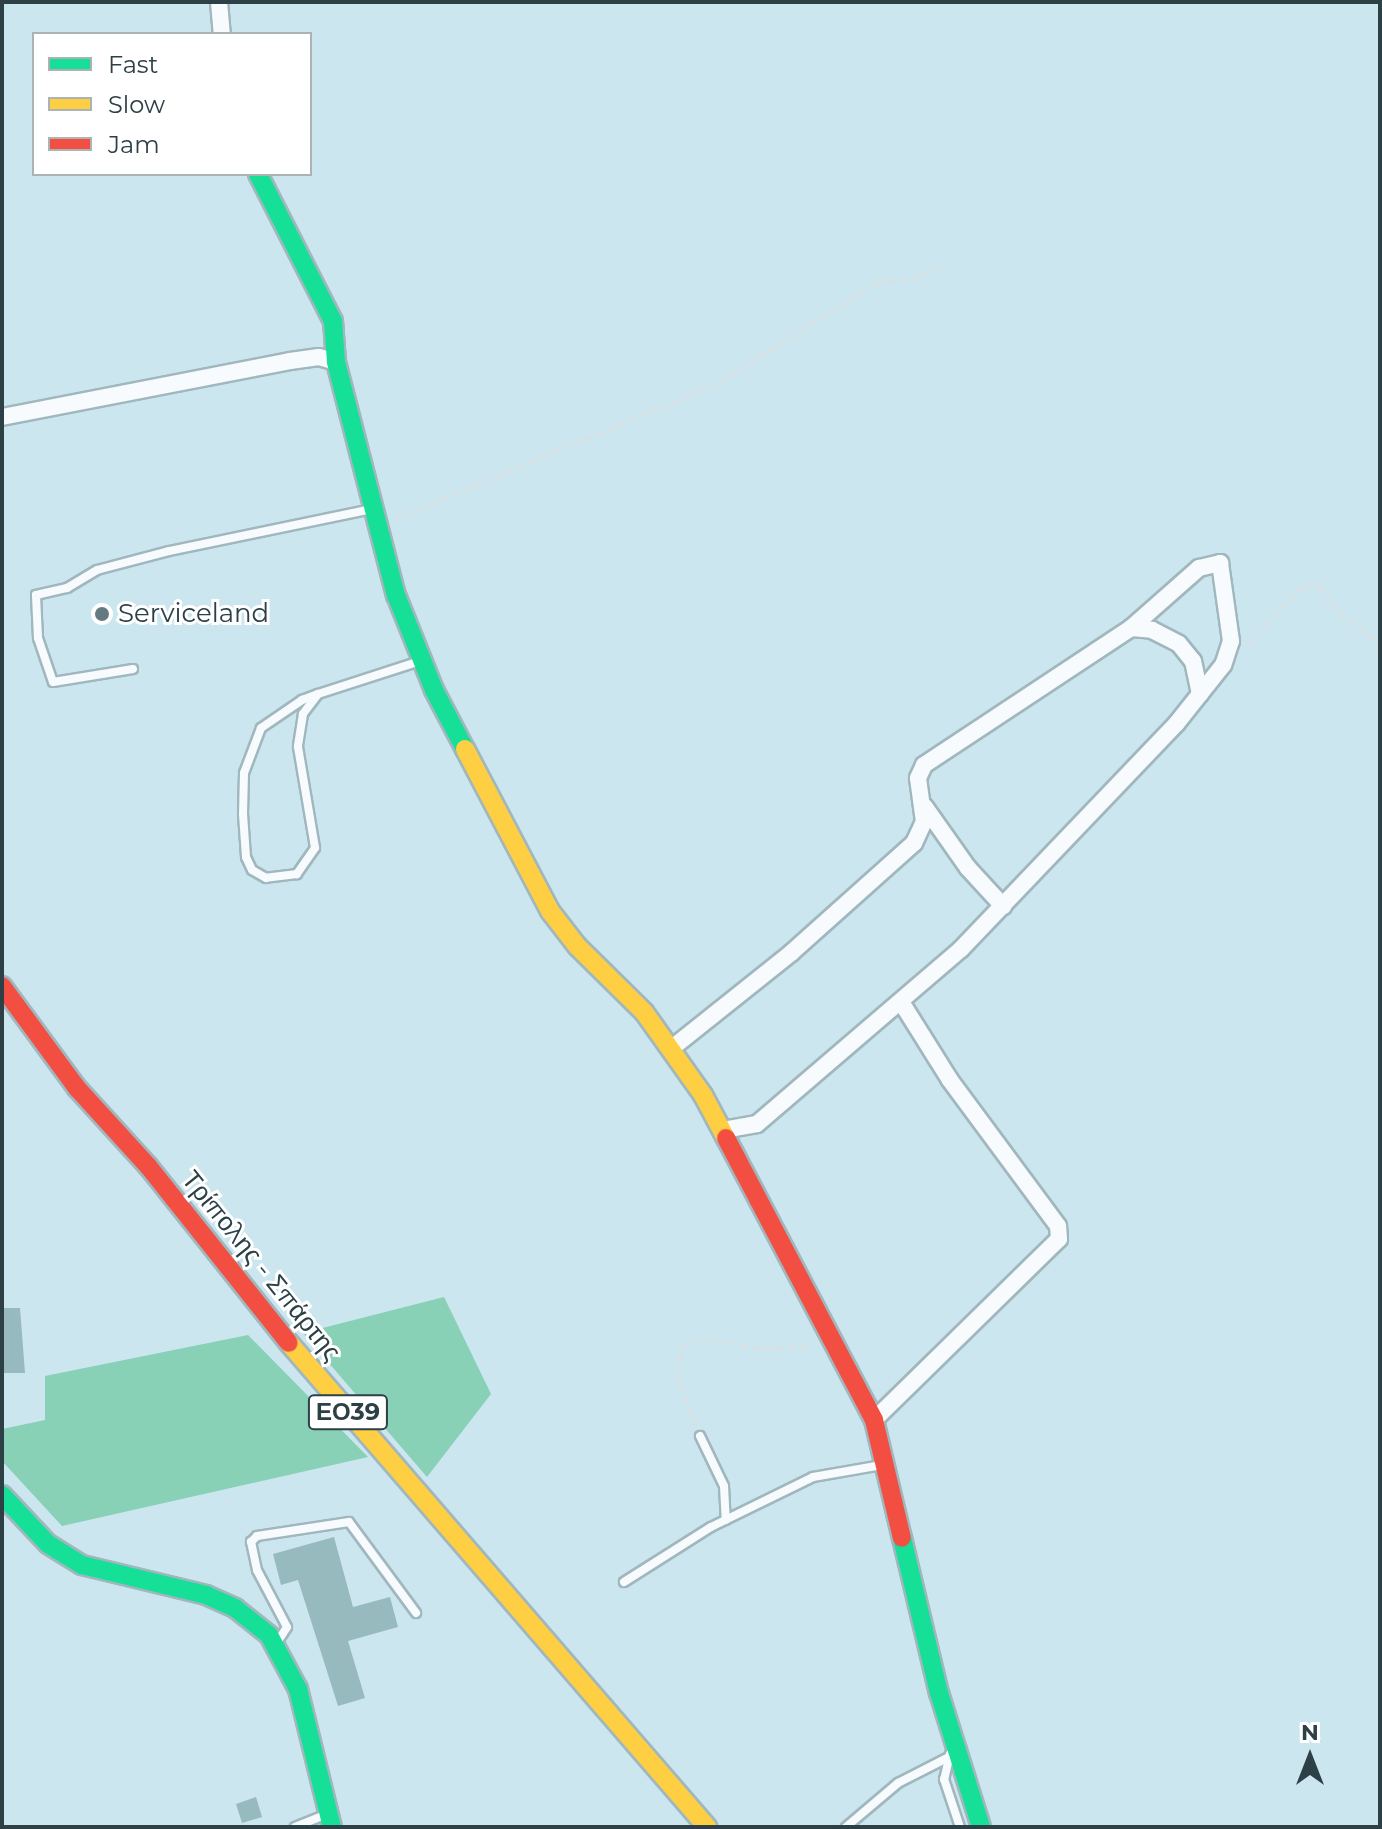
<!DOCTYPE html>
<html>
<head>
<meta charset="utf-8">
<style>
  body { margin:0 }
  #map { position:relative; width:1382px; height:1829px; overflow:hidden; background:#cbe6ef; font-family:Montserrat,sans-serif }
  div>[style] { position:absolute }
  .forest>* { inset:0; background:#88d0b6 }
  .building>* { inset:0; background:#97babf }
  .path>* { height:3px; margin-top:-1.5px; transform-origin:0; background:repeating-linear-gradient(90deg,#d8e0e3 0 8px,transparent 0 12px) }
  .roads { filter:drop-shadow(2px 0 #a1b7be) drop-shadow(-2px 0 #a1b7be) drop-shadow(0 2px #a1b7be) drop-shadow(0 -2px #a1b7be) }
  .lane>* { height:8px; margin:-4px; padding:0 4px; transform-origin:4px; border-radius:4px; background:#f7fbfd }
  .street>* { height:16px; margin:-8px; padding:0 8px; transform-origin:8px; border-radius:8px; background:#f7fbfd }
  .fast>* { height:18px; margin:-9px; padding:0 9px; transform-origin:9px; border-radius:9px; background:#16e098 }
  .slow>* { height:18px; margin:-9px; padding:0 9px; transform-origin:9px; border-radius:9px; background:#ffcf43 }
  .jam>* { height:18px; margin:-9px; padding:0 9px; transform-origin:9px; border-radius:9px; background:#f24e42 }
  .dots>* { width:22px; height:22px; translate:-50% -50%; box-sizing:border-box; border:4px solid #fff; border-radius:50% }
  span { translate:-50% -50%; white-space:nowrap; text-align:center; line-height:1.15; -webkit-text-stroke:6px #fff; paint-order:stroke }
  .shield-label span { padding:2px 6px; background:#fff; border:2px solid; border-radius:6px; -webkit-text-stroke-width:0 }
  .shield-label { font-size:24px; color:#2c4046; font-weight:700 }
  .poi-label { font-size:26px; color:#2c4046 }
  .left { translate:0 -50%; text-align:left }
  .street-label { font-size:26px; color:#2c4046 }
  .frame { position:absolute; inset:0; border:4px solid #2c4046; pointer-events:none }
  .legend { position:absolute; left:32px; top:32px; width:280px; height:144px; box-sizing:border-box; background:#fff; border:2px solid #abb3b5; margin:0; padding:10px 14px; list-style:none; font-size:24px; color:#2c4046 }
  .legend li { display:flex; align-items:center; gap:16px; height:40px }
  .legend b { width:40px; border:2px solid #abb3b5 }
  .north { position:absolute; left:1270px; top:1717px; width:80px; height:80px; -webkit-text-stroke:6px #fff; paint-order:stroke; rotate:0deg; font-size:22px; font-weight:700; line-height:32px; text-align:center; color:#2c4046 }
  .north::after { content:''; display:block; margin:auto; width:28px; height:36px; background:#2c4046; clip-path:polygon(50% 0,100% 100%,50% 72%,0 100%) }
</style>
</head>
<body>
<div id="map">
  <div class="forest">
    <div style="clip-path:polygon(444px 1297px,491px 1394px,427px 1477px,303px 1333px)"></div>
    <div style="clip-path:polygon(248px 1335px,368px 1457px,62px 1526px,2px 1461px,2px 1429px,45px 1420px,45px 1376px)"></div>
  </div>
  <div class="building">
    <div style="clip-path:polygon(2px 1308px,20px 1308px,25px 1373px,2px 1373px)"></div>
    <div style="clip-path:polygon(334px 1537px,353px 1607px,390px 1597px,398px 1627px,348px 1641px,365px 1698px,338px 1706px,298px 1580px,281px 1585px,273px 1554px)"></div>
    <div style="clip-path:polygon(256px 1797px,262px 1817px,242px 1823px,236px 1804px)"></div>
  </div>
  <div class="path">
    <div style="left:396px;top:518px;width:349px;rotate:-22.7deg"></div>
    <div style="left:718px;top:383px;width:187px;rotate:-32.3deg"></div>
    <div style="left:876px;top:283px;width:36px;rotate:-8deg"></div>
    <div style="left:912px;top:278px;width:39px;rotate:-21deg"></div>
    <div style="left:1247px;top:644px;width:78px;rotate:-46deg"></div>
    <div style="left:1301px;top:588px;width:17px;rotate:-10deg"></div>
    <div style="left:1318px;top:585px;width:34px;rotate:52deg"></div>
    <div style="left:1339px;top:612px;width:52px;rotate:38deg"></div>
    <div style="left:695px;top:1426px;width:58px;rotate:-108.1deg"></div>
    <div style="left:677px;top:1371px;width:27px;rotate:-77deg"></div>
    <div style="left:683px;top:1345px;width:23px;rotate:-18deg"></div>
    <div style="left:705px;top:1338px;width:60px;rotate:10.6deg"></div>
    <div style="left:764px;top:1349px;width:47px;rotate:-3.7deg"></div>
  </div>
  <div class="roads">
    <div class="lane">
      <div style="left:133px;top:669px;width:81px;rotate:170.8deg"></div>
      <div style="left:53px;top:682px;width:46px;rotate:-108.8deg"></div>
      <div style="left:38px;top:638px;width:43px;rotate:-92.7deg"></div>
      <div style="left:36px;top:595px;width:32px;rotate:-13deg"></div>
      <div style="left:67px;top:588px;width:35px;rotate:-31deg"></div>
      <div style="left:97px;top:570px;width:74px;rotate:-14.8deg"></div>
      <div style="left:169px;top:551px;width:207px;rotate:-11.7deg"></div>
      <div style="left:318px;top:694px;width:25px;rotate:127deg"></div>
      <div style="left:303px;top:714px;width:33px;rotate:99deg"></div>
      <div style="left:298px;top:747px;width:102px;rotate:80.4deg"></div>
      <div style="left:315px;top:848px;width:32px;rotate:125deg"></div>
      <div style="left:297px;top:874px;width:31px;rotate:173deg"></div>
      <div style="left:266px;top:878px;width:16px;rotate:-150deg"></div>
      <div style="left:252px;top:870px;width:14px;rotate:-115deg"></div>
      <div style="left:246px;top:857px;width:43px;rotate:-94deg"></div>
      <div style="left:243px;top:814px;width:41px;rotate:-88.6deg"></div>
      <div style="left:244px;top:773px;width:48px;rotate:-69.3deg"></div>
      <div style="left:261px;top:728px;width:50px;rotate:-34.3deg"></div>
      <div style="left:302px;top:700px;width:17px;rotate:-21deg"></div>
      <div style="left:318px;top:694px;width:107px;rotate:-17.9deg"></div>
      <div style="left:700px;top:1436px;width:55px;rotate:64.4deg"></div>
      <div style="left:724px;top:1486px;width:34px;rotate:87deg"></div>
      <div style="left:624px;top:1582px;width:103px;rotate:-32.3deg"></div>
      <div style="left:711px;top:1527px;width:114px;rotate:-26.1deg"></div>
      <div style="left:813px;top:1477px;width:70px;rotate:-9.9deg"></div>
      <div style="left:276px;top:1644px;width:20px;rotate:-57deg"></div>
      <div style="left:287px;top:1627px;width:64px;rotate:-117.8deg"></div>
      <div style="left:257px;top:1570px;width:29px;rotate:-102deg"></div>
      <div style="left:251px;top:1542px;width:8px;rotate:-45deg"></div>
      <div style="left:257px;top:1536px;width:93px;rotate:-8.7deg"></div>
      <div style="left:349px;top:1522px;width:113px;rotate:53.6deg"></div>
      <div style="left:950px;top:1754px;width:26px;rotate:103deg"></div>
      <div style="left:944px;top:1779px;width:51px;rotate:71.6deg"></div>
      <div style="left:295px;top:1827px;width:35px;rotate:-22deg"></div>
      <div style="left:846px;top:1827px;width:68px;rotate:-40.2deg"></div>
      <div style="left:898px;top:1783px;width:57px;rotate:-27deg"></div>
    </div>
    <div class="street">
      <div style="left:219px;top:2px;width:32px;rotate:85deg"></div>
      <div style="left:2px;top:417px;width:293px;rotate:-11deg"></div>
      <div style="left:290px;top:361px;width:29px;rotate:-8deg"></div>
      <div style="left:319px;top:357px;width:18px;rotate:16deg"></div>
      <div style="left:1131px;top:628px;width:21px;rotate:5deg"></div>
      <div style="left:1152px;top:630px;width:30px;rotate:27deg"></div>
      <div style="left:1179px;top:644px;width:22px;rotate:51deg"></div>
      <div style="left:1193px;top:661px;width:34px;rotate:78deg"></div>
      <div style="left:925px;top:807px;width:75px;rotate:54.8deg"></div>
      <div style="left:968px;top:868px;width:52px;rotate:47.4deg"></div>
      <div style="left:672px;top:1048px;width:152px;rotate:-38.6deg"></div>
      <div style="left:791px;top:953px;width:165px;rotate:-41.8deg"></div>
      <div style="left:914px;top:843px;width:23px;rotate:-65deg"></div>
      <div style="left:924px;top:822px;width:44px;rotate:-97.8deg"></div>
      <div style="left:918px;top:778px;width:14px;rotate:-65deg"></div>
      <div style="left:924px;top:765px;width:248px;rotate:-33.5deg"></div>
      <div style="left:1131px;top:628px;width:91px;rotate:-41.4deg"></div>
      <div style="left:1199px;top:568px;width:22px;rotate:-13deg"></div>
      <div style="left:1220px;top:563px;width:79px;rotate:82deg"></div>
      <div style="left:1231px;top:641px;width:25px;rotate:108deg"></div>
      <div style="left:1223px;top:665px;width:75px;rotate:128.5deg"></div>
      <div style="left:1176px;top:724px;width:311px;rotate:133.7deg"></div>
      <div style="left:961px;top:949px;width:269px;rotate:139.4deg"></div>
      <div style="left:757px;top:1124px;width:36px;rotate:170deg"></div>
      <div style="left:874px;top:1420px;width:259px;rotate:-44.4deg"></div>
      <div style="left:1059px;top:1239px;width:13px;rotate:-94deg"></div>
      <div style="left:1058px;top:1226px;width:182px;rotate:-126.5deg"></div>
      <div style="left:950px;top:1080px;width:92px;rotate:-122.1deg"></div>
    </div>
    <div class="fast">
      <div style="left:258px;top:174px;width:165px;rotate:63deg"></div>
      <div style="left:333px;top:321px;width:41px;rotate:85.8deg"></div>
      <div style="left:336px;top:362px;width:241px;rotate:75.6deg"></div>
      <div style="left:396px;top:595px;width:102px;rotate:68.2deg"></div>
      <div style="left:434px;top:690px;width:67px;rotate:62.3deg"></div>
      <div style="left:2px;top:1495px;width:67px;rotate:46.8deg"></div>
      <div style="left:48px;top:1544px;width:40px;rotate:32deg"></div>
      <div style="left:82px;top:1565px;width:128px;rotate:13.6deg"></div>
      <div style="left:206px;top:1595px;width:32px;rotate:24deg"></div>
      <div style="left:235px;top:1608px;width:43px;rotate:38.5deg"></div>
      <div style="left:269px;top:1635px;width:61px;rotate:61.8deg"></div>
      <div style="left:298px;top:1689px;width:142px;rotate:76.2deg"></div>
      <div style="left:902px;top:1538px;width:159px;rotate:76.6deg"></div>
      <div style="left:939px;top:1693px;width:140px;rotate:72.6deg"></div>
    </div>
    <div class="slow">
      <div style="left:465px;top:749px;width:183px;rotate:62.3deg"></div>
      <div style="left:550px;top:911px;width:44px;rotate:52.4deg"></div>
      <div style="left:577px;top:946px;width:94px;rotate:44.6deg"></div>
      <div style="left:644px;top:1012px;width:102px;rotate:54.6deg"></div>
      <div style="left:703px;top:1095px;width:49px;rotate:61.9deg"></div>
      <div style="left:289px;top:1343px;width:640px;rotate:49.18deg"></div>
    </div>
    <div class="jam">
      <div style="left:2px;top:986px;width:127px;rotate:53.7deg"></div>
      <div style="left:77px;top:1088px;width:105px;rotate:47.7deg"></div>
      <div style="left:148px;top:1166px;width:226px;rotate:51.5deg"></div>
      <div style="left:726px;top:1138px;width:318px;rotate:62.3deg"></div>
      <div style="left:874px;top:1420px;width:121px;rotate:76.7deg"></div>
    </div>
  </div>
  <div class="dots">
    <div style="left:102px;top:614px;background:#647a81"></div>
  </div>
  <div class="shield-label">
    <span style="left:348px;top:1412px">ΕΟ39</span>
  </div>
  <div class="poi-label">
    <span class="left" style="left:118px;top:614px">Serviceland</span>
  </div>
  <div class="street-label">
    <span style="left:261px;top:1266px;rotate:51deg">Τρίπολης - Σπάρτης</span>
  </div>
  <div class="frame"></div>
  <ul class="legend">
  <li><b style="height:10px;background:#16e098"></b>Fast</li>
  <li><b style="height:10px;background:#ffcf43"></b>Slow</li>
  <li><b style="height:10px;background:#f24e42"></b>Jam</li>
  </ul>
  <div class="north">N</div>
</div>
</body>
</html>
